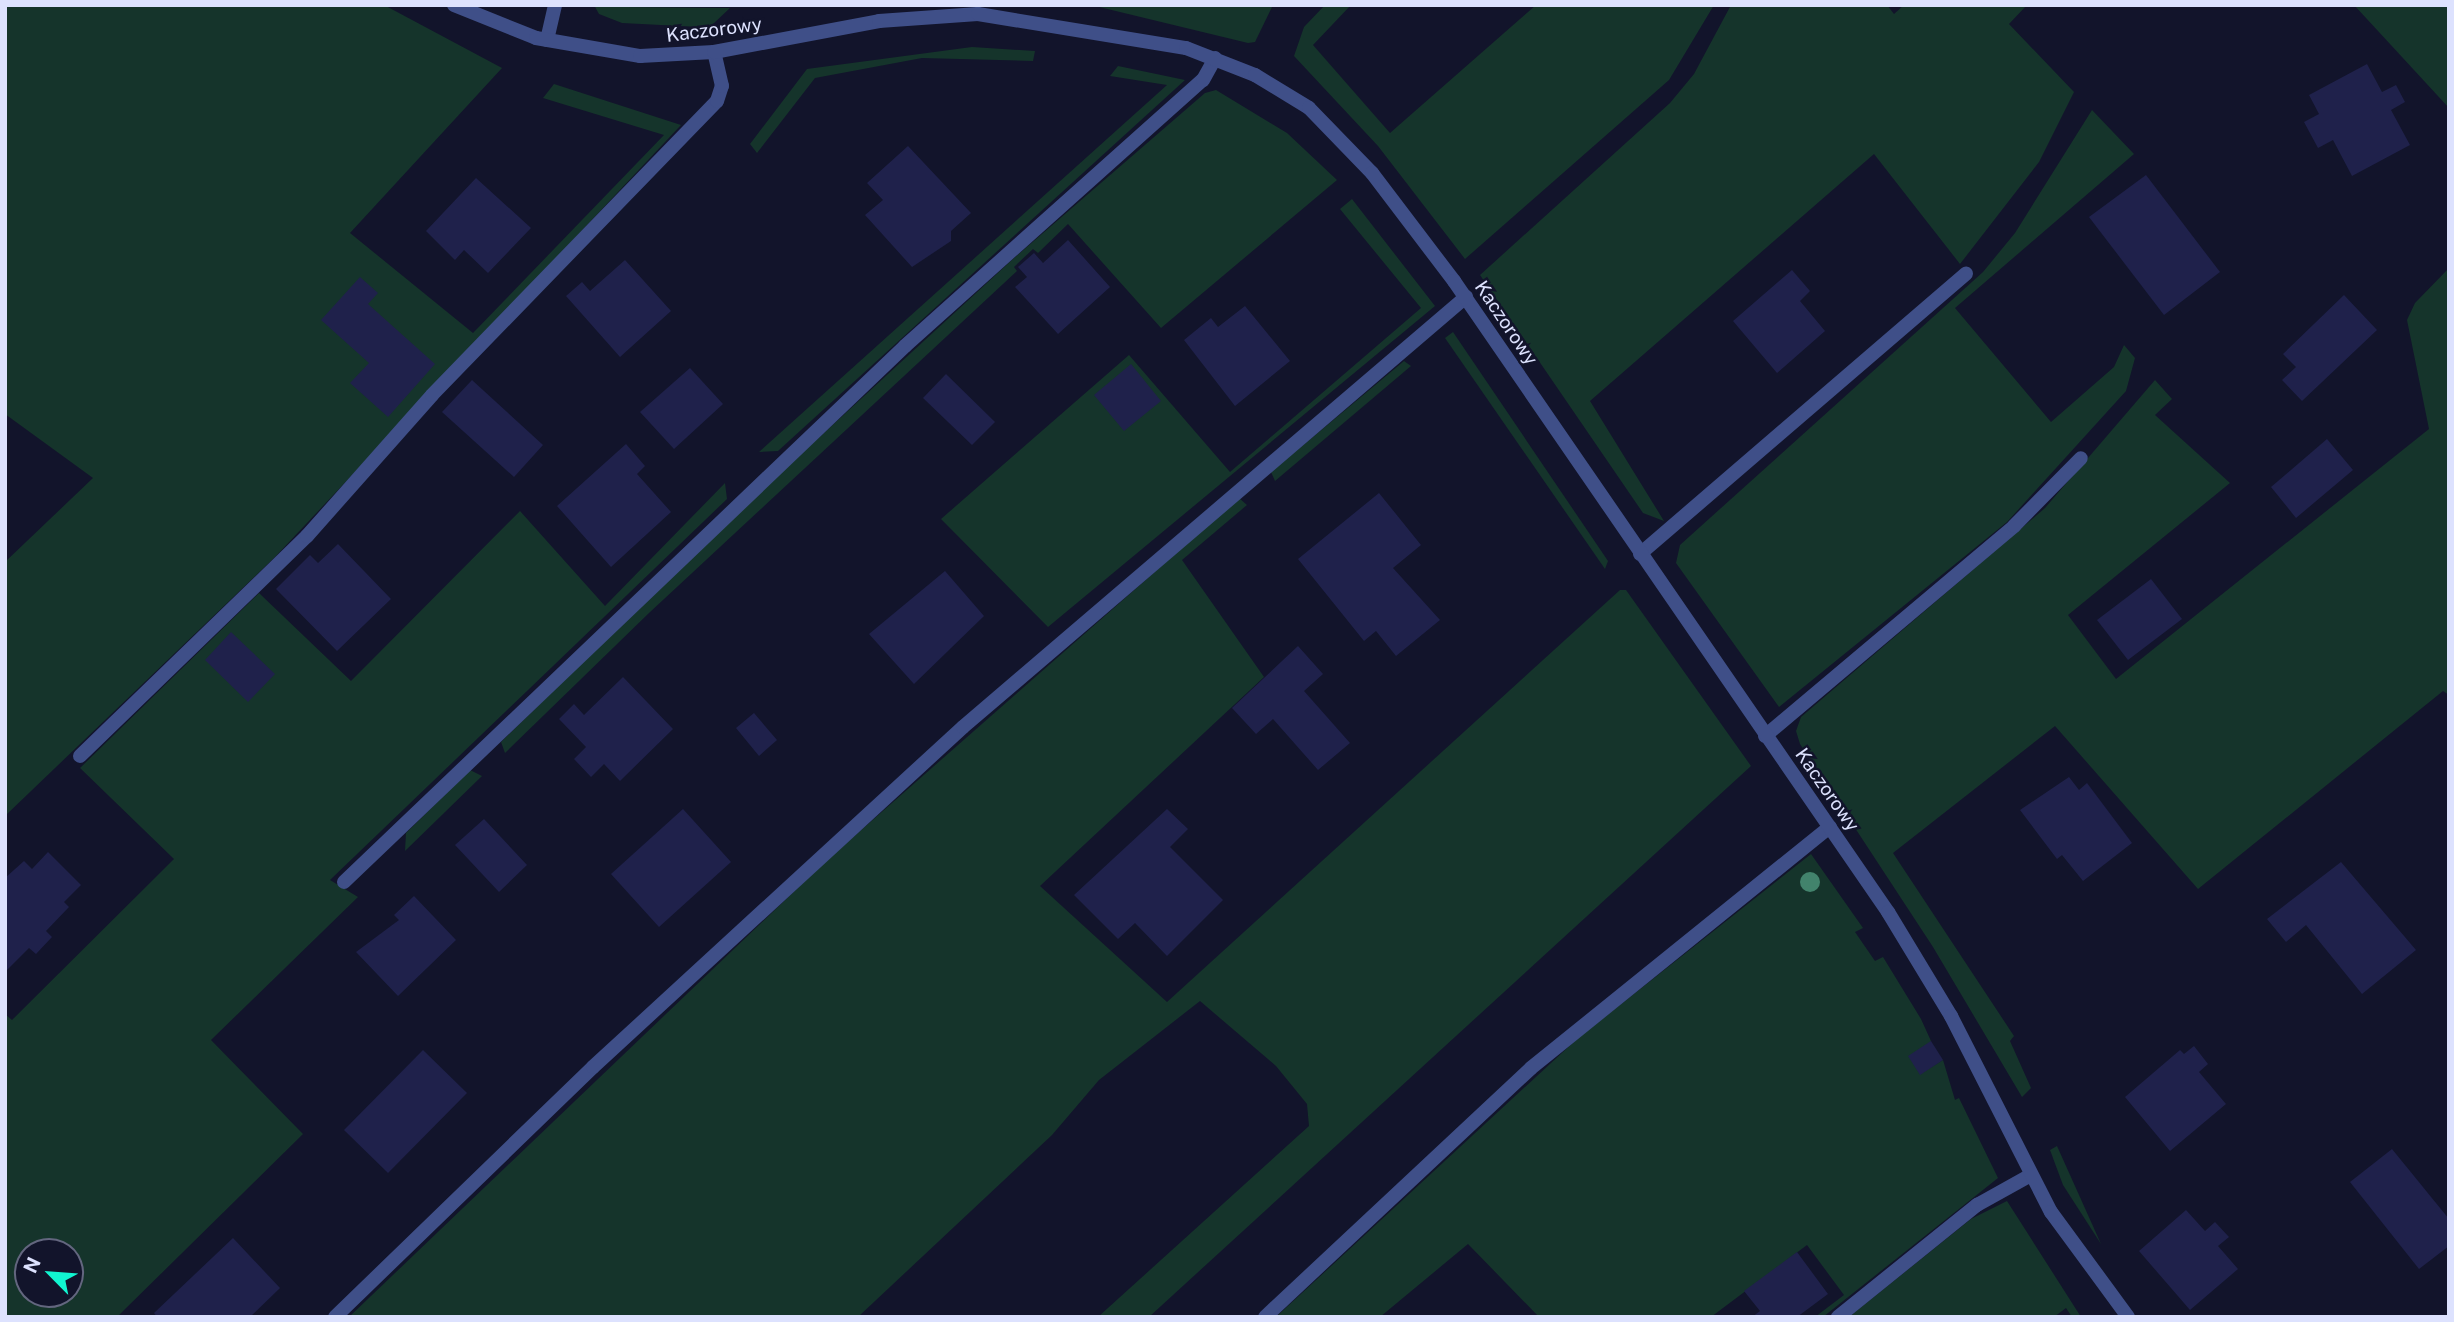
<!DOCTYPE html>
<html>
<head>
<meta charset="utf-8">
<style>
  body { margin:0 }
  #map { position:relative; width:2454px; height:1322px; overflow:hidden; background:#12142b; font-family:"Public Sans",sans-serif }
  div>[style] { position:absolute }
  .green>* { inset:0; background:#15342b }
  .building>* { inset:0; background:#1f214b }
  .lane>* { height:14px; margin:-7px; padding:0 7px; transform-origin:7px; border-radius:7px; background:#3f4f88 }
  .street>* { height:14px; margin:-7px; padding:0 7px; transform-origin:7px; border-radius:7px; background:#3f4f88 }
  .trees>* { width:20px; height:20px; margin:-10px; border-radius:50%; background:#42836c }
  span { translate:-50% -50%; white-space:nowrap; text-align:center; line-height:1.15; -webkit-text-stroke:5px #12142b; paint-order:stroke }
  .street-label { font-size:19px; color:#dde2fe }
  .frame { position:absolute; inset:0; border:7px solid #dde2fe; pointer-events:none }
  .north { position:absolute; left:14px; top:1238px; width:70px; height:70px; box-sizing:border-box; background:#12142b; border:2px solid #63667f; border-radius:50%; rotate:295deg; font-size:19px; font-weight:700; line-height:28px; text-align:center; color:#dde2fe }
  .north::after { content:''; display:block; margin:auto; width:24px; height:32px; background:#11f6d1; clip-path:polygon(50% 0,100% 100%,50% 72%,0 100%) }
</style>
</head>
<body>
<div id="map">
  <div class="green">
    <div style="clip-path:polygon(5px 5px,384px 5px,502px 68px,350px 233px,473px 333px,664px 135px,543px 98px,554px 84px,681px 125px,275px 557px,5px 816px,5px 562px,93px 478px,5px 414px)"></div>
    <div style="clip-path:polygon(594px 5px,626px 7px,730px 8px,712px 25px,700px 27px,622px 23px,599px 14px)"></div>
    <div style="clip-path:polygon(1091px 5px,1273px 5px,1255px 42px,1248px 43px)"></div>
    <div style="clip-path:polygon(1325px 5px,1351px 5px,1313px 45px,1390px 133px,1536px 5px,1714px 5px,1669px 80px,1465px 259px,1378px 146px,1294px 56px,1304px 27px)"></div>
    <div style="clip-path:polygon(1731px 5px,1887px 5px,1894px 14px,1904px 5px,2027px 5px,2009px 24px,2074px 92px,2039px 162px,1960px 264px,1874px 154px,1590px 401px,1664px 521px,1643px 513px,1480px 275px,1670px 103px,1694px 74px)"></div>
    <div style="clip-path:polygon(2354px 5px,2449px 5px,2449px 108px,2390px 44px)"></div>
    <div style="clip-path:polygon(972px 47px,1035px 51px,1033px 61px,922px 58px,815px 78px,757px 153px,750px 144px,807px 69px)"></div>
    <div style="clip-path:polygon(1118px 66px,1185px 80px,778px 451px,759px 452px,1167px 85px,1110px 76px)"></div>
    <div style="clip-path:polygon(1216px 90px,1287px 133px,1337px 180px,1161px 328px,1068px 224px,1038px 253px,1033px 249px,1014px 267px,1017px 271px,649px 613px,505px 753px,501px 742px,723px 526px,1013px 259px,1205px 93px)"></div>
    <div style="clip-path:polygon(2092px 110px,2134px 154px,1955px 308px,2051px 422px,2114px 367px,2124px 345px,2135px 358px,2126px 391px,2007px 522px,1779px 707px,1676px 563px,1680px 545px,1983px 272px,2015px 233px)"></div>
    <div style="clip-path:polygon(1352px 199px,1435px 306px,1048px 627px,941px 519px,1129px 355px,1230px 472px,1421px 308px,1340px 209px)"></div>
    <div style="clip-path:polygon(2449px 268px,2449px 695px,2443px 691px,2198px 889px,2055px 726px,1893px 853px,2014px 1036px,2010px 1041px,2031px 1088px,2022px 1097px,1933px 947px,1800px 744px,1796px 731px,1801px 717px,2045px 508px,2155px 380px,2172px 399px,2155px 415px,2230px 483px,2068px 615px,2116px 679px,2429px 429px,2407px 320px,2415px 303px)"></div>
    <div style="clip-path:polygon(1453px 332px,1608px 561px,1605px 569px,1445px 338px)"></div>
    <div style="clip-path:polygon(1404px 361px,1411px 366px,1275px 481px,1271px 472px)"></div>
    <div style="clip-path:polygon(evenodd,725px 483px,727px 499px,330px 880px,358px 897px,211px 1040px,303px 1134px,117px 1317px,5px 1317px,5px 1014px,12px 1020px,174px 859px,80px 768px,259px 593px,351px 681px,520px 511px,605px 606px,725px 483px,28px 1252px,70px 1252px,70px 1294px,28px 1294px,28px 1252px)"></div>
    <div style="clip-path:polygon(1239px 498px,1247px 505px,1182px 560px,1264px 677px,1040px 886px,1167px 1002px,1620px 590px,1626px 590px,1751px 766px,1149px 1317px,1098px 1317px,1309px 1126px,1307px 1104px,1276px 1066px,1200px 1001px,1099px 1080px,1052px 1135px,858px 1317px,349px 1317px,826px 861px)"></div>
    <div style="clip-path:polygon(470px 770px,482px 776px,405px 851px,406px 833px)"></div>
    <div style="clip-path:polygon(1811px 854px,1863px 928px,1855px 932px,1875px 961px,1883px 957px,1921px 1019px,1931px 1041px,1920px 1074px,1943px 1060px,1955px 1100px,1959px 1098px,1998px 1178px,1823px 1317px,1815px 1317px,1844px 1295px,1807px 1245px,1711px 1317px,1539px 1317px,1468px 1244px,1380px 1317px,1276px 1317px,1577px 1039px)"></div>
    <div style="clip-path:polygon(2057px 1146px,2101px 1244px,2063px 1185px,2050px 1150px)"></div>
    <div style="clip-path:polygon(2007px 1201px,2081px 1317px,2072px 1317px,2066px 1308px,2054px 1317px,1849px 1317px,1971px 1219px)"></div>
  </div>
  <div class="building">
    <div style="clip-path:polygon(2367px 64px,2382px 92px,2396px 85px,2405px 102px,2391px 110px,2410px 145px,2352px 176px,2333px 140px,2318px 148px,2304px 122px,2319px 114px,2309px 95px)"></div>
    <div style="clip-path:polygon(908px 146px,971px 213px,951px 231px,951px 241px,912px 267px,865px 215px,883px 200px,867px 183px)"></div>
    <div style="clip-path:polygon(2146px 175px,2220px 272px,2164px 315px,2089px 217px)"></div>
    <div style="clip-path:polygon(476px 178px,531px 228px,488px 273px,464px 250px,455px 260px,426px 231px)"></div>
    <div style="clip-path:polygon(1068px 240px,1110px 287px,1058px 334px,1015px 287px,1027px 277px,1018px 267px,1034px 253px,1043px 263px)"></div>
    <div style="clip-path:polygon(625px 260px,671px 311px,620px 357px,566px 296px,582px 282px,590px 291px)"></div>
    <div style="clip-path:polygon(1792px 270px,1810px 291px,1800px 301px,1825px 331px,1777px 373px,1733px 321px)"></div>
    <div style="clip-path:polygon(360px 277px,378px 293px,368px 304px,435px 364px,388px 417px,350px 383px,369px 363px,321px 320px)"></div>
    <div style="clip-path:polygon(2344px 295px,2377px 330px,2302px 401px,2282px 380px,2296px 367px,2283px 354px)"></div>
    <div style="clip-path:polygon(1245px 306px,1290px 361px,1235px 406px,1184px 340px,1211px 318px,1218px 327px)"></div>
    <div style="clip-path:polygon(1131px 364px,1161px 401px,1124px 431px,1094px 395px)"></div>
    <div style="clip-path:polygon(690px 368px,723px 404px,674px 449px,640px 412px)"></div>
    <div style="clip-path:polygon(946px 374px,995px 422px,972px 445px,923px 398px)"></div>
    <div style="clip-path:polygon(472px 380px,543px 445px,514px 477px,442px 412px)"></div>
    <div style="clip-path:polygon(2327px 439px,2353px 470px,2296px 518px,2271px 487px)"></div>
    <div style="clip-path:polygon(626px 444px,645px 466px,637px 474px,671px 512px,611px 567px,557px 506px)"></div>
    <div style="clip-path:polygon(1379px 493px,1421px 545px,1393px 568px,1440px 620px,1396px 656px,1376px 631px,1364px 641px,1298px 559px)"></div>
    <div style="clip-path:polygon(338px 544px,391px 599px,337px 651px,276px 589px,310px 555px,318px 563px)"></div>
    <div style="clip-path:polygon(945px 571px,984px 616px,914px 684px,869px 634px)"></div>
    <div style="clip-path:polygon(2151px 579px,2182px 619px,2128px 660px,2097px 620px)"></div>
    <div style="clip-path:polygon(231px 632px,275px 674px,248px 702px,205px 660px)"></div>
    <div style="clip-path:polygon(1298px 646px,1323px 674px,1304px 691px,1350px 743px,1318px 770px,1273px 719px,1256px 734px,1232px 708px)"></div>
    <div style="clip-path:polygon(623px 677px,673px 729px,620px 781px,604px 764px,591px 777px,574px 759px,586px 747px,559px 719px,574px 704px,584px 715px)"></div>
    <div style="clip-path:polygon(754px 713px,777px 740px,759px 756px,736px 728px)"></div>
    <div style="clip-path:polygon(2069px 777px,2079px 790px,2087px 783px,2132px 843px,2083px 881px,2062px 855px,2057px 859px,2020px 810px)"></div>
    <div style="clip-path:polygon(683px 809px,731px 862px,659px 927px,611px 874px)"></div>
    <div style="clip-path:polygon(1167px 809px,1188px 829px,1170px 847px,1223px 900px,1167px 956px,1135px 923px,1118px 939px,1074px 895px)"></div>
    <div style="clip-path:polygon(484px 819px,527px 865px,499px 892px,455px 845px)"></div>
    <div style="clip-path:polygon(48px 852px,81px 885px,64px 902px,69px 907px,46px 931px,52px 937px,36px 954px,29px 948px,5px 972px,5px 878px,24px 861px,32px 869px)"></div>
    <div style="clip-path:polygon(2341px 862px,2416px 950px,2362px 994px,2306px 925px,2286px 942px,2267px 919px)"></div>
    <div style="clip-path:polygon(414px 896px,456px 940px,398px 996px,356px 952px,399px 920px,394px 915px)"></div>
    <div style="clip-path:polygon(1931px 1041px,1943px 1060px,1920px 1075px,1908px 1056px)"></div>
    <div style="clip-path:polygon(2194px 1046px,2208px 1064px,2199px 1072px,2226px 1104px,2170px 1151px,2125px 1097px,2180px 1050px,2184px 1054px)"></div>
    <div style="clip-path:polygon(423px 1050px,467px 1093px,388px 1173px,344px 1130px)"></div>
    <div style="clip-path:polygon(2392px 1149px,2449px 1219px,2449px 1246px,2419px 1269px,2350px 1182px)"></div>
    <div style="clip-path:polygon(2186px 1210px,2205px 1231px,2215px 1222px,2229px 1237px,2218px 1246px,2238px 1269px,2190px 1310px,2139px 1251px)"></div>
    <div style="clip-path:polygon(233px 1238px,280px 1288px,250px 1317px,157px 1317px,154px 1313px)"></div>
    <div style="clip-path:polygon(1797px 1252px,1828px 1294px,1797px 1317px,1752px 1317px,1760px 1311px,1744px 1291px)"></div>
  </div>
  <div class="lane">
    <div style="left:547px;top:40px;width:36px;rotate:-77deg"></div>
    <div style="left:1640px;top:554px;width:430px;rotate:-40.7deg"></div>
    <div style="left:1765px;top:736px;width:326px;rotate:-40.1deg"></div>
    <div style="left:2014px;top:526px;width:95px;rotate:-45.4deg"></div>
    <div style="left:80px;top:756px;width:316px;rotate:-44.1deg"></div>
    <div style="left:307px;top:536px;width:188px;rotate:-48.4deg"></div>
    <div style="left:432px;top:395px;width:409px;rotate:-45.9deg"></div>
    <div style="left:717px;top:101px;width:16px;rotate:-72deg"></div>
    <div style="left:722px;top:86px;width:35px;rotate:-103deg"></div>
    <div style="left:344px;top:882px;width:776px;rotate:-43.69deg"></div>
    <div style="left:905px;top:346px;width:399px;rotate:-41.8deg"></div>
    <div style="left:1203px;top:80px;width:25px;rotate:-61deg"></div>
    <div style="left:335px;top:1317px;width:359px;rotate:-44.1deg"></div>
    <div style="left:593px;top:1067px;width:502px;rotate:-42.58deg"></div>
    <div style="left:963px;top:727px;width:662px;rotate:-40.53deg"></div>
    <div style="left:1265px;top:1317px;width:364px;rotate:-43.1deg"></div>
    <div style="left:1531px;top:1068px;width:384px;rotate:-38.9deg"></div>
    <div style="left:1838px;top:1317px;width:179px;rotate:-38.9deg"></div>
    <div style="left:1977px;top:1205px;width:62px;rotate:-29.1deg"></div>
  </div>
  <div class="street">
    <div style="left:454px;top:5px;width:88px;rotate:21.9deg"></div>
    <div style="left:536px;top:38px;width:106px;rotate:9.8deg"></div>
    <div style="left:640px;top:56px;width:74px;rotate:-3.1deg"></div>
    <div style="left:714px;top:52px;width:168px;rotate:-10.6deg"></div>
    <div style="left:879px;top:21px;width:99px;rotate:-4deg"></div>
    <div style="left:978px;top:14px;width:211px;rotate:9.3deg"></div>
    <div style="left:1186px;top:48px;width:74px;rotate:21.4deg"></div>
    <div style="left:1255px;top:75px;width:63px;rotate:31.4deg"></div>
    <div style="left:1309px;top:108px;width:91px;rotate:45.9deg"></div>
    <div style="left:1372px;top:173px;width:136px;rotate:52.8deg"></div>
    <div style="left:1454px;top:281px;width:766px;rotate:55.48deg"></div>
    <div style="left:1888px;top:912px;width:122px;rotate:58.8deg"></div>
    <div style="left:1951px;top:1016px;width:220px;rotate:63deg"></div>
    <div style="left:2051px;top:1212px;width:130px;rotate:53.7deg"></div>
  </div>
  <div class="trees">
    <div style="left:1810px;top:882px"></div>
  </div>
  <div class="street-label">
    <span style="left:714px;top:30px;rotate:-7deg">Kaczorowy</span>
    <span style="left:1506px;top:323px;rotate:56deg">Kaczorowy</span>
    <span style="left:1827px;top:790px;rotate:55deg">Kaczorowy</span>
  </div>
  <div class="frame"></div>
  <div class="north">N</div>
</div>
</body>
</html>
